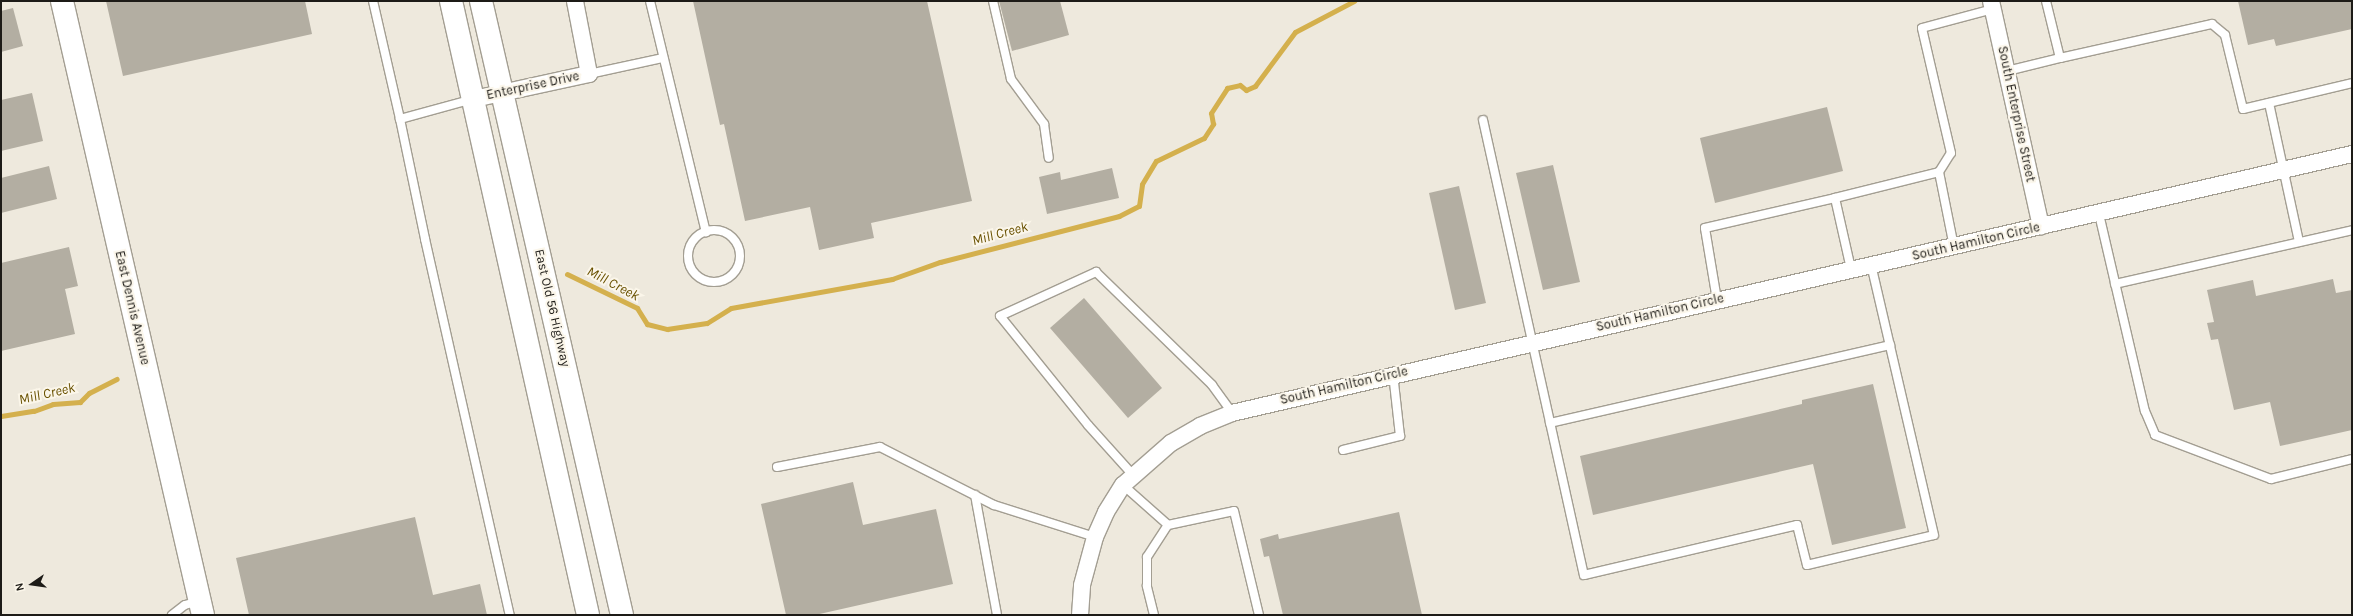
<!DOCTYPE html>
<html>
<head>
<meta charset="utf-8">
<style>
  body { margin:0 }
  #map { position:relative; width:2353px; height:616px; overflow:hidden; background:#eee9dd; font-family:Karla,sans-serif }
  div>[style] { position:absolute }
  .stream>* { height:5px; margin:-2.5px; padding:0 2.5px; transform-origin:2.5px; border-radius:2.5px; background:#d4b04d }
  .building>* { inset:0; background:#b3aea2 }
  .roads { filter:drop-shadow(1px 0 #a39e92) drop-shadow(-1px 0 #a39e92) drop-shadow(0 1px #a39e92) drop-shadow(0 -1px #a39e92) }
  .lane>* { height:8px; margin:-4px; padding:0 4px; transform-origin:4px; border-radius:4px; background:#fff }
  .lane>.ring { margin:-4px; padding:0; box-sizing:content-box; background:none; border:8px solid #fff; border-radius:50% }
  .street>* { height:16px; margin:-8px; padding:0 8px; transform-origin:8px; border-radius:8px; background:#fff }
  .secondary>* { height:22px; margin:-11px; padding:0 11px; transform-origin:11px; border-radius:11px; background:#fff }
  .primary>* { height:22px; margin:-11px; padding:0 11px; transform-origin:11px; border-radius:11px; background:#fff }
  span { translate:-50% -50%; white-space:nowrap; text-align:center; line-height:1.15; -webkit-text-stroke:4px #fbf6ea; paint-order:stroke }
  .street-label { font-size:13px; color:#1d1b17 }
  .water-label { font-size:14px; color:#695100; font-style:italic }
  .frame { position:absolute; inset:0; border:2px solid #1d1b17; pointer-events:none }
  .north { position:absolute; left:12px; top:564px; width:40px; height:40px; -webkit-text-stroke:3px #fbf6ea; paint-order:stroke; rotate:257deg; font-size:11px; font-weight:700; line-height:16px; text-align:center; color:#1d1b17 }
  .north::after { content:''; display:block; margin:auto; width:14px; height:18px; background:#1d1b17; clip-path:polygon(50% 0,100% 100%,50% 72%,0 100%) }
</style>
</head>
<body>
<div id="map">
  <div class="stream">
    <div style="left:567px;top:274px;width:78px;rotate:25.9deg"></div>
    <div style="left:637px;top:308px;width:19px;rotate:58deg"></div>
    <div style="left:647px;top:324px;width:21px;rotate:14deg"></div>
    <div style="left:667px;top:329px;width:40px;rotate:-8.5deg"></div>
    <div style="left:707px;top:323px;width:28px;rotate:-32deg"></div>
    <div style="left:731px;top:308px;width:164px;rotate:-10.2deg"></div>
    <div style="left:892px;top:279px;width:51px;rotate:-19.5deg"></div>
    <div style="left:940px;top:262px;width:185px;rotate:-14.4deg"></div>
    <div style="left:1119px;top:216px;width:22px;rotate:-27deg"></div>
    <div style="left:1139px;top:206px;width:22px;rotate:-82deg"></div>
    <div style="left:1142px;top:184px;width:27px;rotate:-59deg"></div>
    <div style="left:1156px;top:161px;width:53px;rotate:-25.6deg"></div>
    <div style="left:1204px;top:138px;width:17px;rotate:-57deg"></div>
    <div style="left:1213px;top:124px;width:11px;rotate:-100deg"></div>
    <div style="left:1211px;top:113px;width:30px;rotate:-57deg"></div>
    <div style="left:1227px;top:88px;width:13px;rotate:-13deg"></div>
    <div style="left:1240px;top:85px;width:8px;rotate:40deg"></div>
    <div style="left:1246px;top:90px;width:10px;rotate:-24deg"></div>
    <div style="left:1255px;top:86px;width:67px;rotate:-53.5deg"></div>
    <div style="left:1295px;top:32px;width:67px;rotate:-27.7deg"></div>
    <div style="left:1px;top:416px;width:33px;rotate:-9deg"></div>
    <div style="left:34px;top:411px;width:20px;rotate:-20deg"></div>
    <div style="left:53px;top:404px;width:27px;rotate:-4deg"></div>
    <div style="left:80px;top:402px;width:13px;rotate:-45deg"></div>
    <div style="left:89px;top:393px;width:31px;rotate:-27deg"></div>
  </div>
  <div class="building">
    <div style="clip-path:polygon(106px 1px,305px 1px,312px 34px,123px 76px)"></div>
    <div style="clip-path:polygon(693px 1px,927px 1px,972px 201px,871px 223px,874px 238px,819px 250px,810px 207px,745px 221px,724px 124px,720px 125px)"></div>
    <div style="clip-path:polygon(999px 1px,1060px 1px,1069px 35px,1012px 51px)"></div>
    <div style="clip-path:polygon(2238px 1px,2352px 1px,2352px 29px,2276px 46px,2274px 39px,2248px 45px)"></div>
    <div style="clip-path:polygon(13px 8px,23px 46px,1px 52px,1px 11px)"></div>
    <div style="clip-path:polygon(32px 93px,43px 141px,1px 151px,1px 100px)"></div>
    <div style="clip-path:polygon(1827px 107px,1843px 171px,1715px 203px,1700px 138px)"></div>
    <div style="clip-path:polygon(1553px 165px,1580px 282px,1543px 290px,1516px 173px)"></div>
    <div style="clip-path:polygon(49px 166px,57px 199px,1px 213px,1px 178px)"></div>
    <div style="clip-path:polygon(1112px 168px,1119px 198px,1047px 214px,1039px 177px,1060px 172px,1061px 180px)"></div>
    <div style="clip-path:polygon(1459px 186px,1486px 303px,1455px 310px,1429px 193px)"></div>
    <div style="clip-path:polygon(69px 247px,78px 286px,65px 289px,75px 334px,1px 351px,1px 263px)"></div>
    <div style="clip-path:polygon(2333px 279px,2336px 293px,2352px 290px,2352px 430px,2280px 446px,2270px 402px,2234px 410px,2218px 339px,2211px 340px,2207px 323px,2214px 322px,2207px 290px,2253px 280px,2256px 296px)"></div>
    <div style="clip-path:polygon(1084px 298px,1162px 388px,1128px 418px,1050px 328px)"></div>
    <div style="clip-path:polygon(1873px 384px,1906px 528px,1832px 545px,1813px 464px,1593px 515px,1580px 456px,1802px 404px,1802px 400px)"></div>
    <div style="clip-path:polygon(853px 482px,863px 525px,936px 509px,953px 584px,815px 615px,786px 615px,761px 504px)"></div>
    <div style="clip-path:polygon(1399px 512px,1422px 615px,1283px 615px,1269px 556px,1264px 557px,1260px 539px,1278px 534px,1279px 539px)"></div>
    <div style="clip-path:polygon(415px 517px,433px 595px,480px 584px,487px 615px,249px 615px,236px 558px)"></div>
  </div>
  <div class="roads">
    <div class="lane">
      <div style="left:373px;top:1px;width:121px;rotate:77.1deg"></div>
      <div style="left:650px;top:1px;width:238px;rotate:76.4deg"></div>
      <div style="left:993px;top:1px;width:80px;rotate:77deg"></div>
      <div style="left:1011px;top:79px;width:56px;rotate:53.7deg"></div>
      <div style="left:1044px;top:124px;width:34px;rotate:82deg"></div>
      <div style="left:2060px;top:58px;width:156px;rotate:-12.6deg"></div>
      <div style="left:2212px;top:24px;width:17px;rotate:40deg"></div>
      <div style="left:2225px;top:35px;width:76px;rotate:76.3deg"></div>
      <div style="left:2243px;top:109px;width:112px;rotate:-13.4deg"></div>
      <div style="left:2007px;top:71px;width:55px;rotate:-13.8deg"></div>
      <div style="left:2060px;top:58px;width:59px;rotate:-103.8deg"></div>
      <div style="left:589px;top:74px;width:76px;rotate:-12.2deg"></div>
      <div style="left:473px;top:99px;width:76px;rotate:164.7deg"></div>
      <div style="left:400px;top:119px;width:123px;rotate:78.2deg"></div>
      <div style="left:425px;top:239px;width:385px;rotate:77.3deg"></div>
      <div style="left:2269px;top:103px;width:142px;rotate:77.8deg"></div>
      <div style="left:1483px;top:120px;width:466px;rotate:77.5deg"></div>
      <div style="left:1584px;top:575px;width:219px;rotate:-13.2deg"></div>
      <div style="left:1797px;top:525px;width:41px;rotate:76deg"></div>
      <div style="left:1807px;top:565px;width:130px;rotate:-13.3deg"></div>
      <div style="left:1934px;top:535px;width:277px;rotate:-103.1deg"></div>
      <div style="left:1939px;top:172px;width:22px;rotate:-58deg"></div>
      <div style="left:1951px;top:153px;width:128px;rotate:-103.1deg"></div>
      <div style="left:1922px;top:28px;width:73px;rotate:-15deg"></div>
      <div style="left:2099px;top:214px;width:202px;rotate:76.9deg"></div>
      <div style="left:2145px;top:411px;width:26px;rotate:67deg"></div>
      <div style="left:2155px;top:435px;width:124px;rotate:20.8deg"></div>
      <div style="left:2271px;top:479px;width:83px;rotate:-13.9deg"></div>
      <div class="ring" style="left:688px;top:230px;width:44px;height:44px"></div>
      <div style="left:1851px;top:269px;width:73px;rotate:-102.7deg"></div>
      <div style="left:1835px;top:198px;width:107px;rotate:-14deg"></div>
      <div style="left:1939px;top:172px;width:76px;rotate:78.7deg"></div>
      <div style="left:2115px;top:284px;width:243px;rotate:-12.8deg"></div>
      <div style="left:1717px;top:300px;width:73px;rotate:-99.5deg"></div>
      <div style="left:1705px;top:228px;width:133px;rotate:-13deg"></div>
      <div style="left:1550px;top:423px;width:349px;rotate:-12.9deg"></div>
      <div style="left:1343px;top:450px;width:59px;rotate:-13.8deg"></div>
      <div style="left:1400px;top:436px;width:62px;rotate:-96.4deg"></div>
      <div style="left:777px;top:467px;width:105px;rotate:-11deg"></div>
      <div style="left:880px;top:447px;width:128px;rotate:27deg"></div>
      <div style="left:994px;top:505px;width:106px;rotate:17.6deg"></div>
      <div style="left:1133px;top:475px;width:67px;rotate:-132deg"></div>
      <div style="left:1088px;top:425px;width:140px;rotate:-128.9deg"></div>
      <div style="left:1000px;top:316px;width:106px;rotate:-24.6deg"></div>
      <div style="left:1096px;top:272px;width:162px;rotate:44.2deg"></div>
      <div style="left:1212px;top:385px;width:34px;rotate:54deg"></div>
      <div style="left:1123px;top:485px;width:60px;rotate:41.6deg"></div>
      <div style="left:975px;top:495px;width:122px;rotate:79.6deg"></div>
      <div style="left:172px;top:615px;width:16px;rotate:-38deg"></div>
      <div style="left:185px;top:605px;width:15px;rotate:-16deg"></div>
      <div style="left:1154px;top:615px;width:30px;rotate:-104deg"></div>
      <div style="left:1147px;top:586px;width:29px;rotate:-90deg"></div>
      <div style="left:1147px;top:557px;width:38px;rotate:-57deg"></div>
      <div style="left:1168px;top:525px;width:67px;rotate:-12deg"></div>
      <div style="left:1234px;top:511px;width:107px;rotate:76.5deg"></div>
    </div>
    <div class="street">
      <div style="left:1991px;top:1px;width:231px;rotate:77.5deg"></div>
      <div style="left:474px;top:99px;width:118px;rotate:-12.3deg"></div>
      <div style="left:589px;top:74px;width:74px;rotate:-100.9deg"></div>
      <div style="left:1080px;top:615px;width:30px;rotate:-86deg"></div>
      <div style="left:1082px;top:585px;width:50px;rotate:-74.8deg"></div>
      <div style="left:1095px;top:537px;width:27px;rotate:-66deg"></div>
      <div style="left:1106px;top:512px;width:32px;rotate:-58deg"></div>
      <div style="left:1123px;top:485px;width:64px;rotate:-41.2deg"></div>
      <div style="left:1171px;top:443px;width:34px;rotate:-30deg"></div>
      <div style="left:1200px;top:426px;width:35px;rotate:-22deg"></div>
      <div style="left:1232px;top:413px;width:1150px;rotate:-13.02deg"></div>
    </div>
    <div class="secondary">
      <div style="left:62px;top:1px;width:630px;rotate:77.07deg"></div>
    </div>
    <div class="primary">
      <div style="left:451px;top:1px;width:629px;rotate:77.42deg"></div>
      <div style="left:481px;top:1px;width:630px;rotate:77.07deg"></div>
    </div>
  </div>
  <div class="street-label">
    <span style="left:533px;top:86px;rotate:-12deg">Enterprise Drive</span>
    <span style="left:2016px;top:114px;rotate:78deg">South Enterprise Street</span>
    <span style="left:1976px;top:242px;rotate:-13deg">South Hamilton Circle</span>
    <span style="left:132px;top:308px;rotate:77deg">East Dennis Avenue</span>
    <span style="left:552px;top:308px;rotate:77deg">East Old 56 Highway</span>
    <span style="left:1660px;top:313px;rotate:-13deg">South Hamilton Circle</span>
    <span style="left:1344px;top:386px;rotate:-13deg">South Hamilton Circle</span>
  </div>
  <div class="water-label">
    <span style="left:1000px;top:234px;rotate:-15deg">Mill Creek</span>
    <span style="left:613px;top:284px;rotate:28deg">Mill Creek</span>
    <span style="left:47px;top:394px;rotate:-13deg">Mill Creek</span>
  </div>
  <div class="frame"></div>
  <div class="north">N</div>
</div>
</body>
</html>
